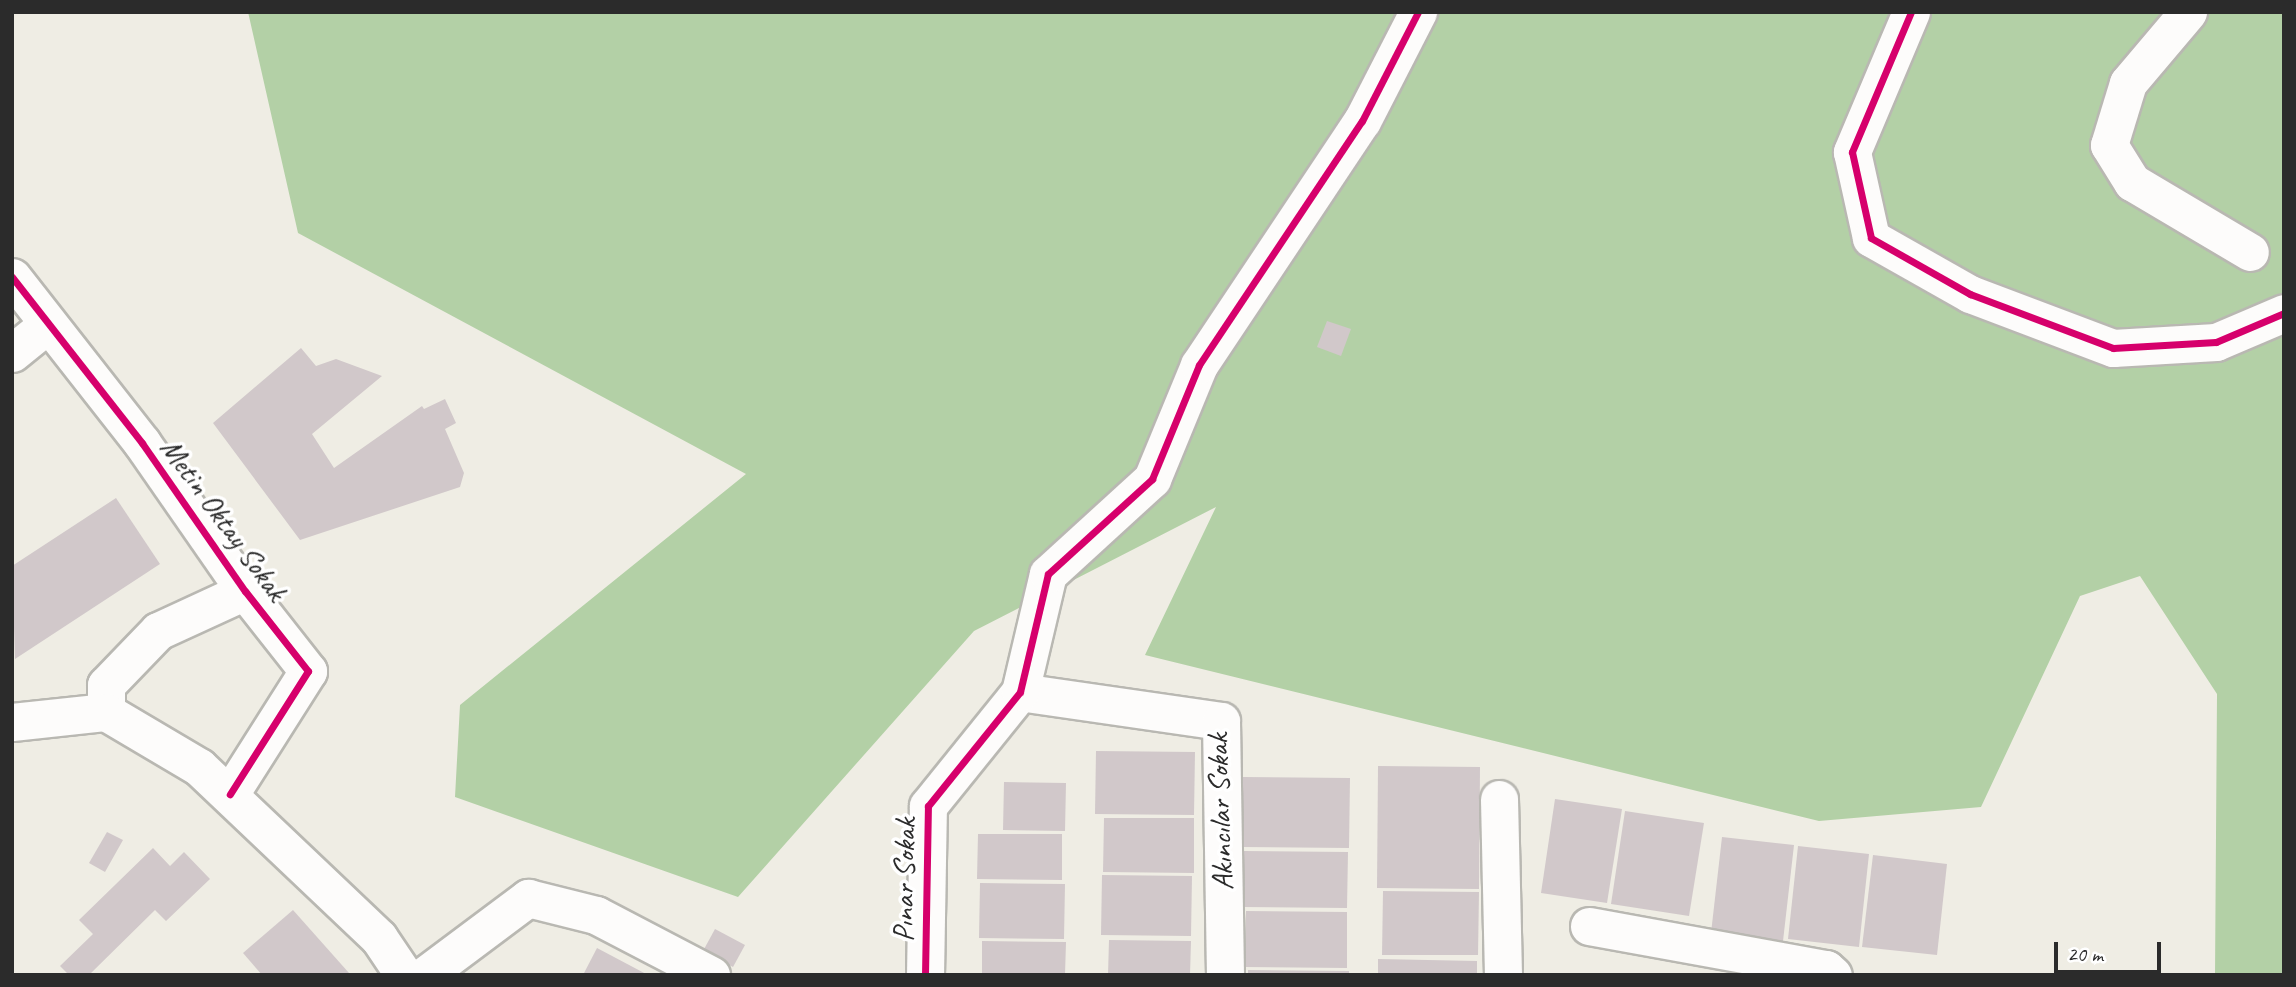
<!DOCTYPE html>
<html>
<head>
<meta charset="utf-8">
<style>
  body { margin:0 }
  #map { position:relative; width:2296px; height:987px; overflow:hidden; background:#efede4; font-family:Caveat,sans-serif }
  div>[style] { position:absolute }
  .forest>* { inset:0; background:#b3d0a6 }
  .building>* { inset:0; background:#d1c8ca }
  .roads { filter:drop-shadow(2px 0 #b9b8b2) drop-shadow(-2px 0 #b9b8b2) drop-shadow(0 2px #b9b8b2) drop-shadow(0 -2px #b9b8b2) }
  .street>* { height:37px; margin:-18.5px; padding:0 18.5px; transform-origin:18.5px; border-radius:18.5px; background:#fdfcfb }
  .cycleway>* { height:7px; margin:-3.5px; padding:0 3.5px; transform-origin:3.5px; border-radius:3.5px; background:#d6006c }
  span { translate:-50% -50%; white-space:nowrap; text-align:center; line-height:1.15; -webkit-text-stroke:7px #fff; paint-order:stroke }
  .street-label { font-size:30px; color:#2b2b2b }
  .frame { position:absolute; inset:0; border:14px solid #2b2b2b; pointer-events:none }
  .scale { position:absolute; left:2054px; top:942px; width:107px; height:32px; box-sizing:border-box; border:4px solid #2b2b2b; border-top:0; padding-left:9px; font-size:21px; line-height:24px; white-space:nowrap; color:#2b2b2b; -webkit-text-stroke:5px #fff; paint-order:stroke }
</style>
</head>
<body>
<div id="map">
  <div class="forest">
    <div style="clip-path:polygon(248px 12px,2284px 12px,2284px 975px,2215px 975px,2217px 694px,2140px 576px,2080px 596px,1981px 807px,1819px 821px,1145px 655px,1216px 507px,974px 631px,738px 897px,455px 797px,460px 705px,746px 474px,298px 233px)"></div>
  </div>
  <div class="building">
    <div style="clip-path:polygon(1327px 321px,1351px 329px,1341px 356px,1317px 347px)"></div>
    <div style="clip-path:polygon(301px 348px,316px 366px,336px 359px,382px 376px,312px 434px,334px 468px,422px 406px,424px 409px,445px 399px,456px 423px,445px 429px,464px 473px,460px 487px,300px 540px,213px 423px)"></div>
    <div style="clip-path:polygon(116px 498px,160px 564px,15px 659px,12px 566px)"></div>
    <div style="clip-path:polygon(1096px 751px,1195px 752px,1194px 815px,1095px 814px)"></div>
    <div style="clip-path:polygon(1378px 766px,1480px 767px,1479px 889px,1377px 888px)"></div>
    <div style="clip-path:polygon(1243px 777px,1350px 778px,1349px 848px,1242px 847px)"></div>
    <div style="clip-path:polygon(1004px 782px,1066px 783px,1065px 831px,1003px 830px)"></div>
    <div style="clip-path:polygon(1555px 799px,1622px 809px,1607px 903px,1541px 893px)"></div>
    <div style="clip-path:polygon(1625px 811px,1704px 823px,1689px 916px,1611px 904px)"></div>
    <div style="clip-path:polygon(1104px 818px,1194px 818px,1194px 873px,1103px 872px)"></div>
    <div style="clip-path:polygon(107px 832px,123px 840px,105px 872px,89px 863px)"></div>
    <div style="clip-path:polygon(978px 834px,1062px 834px,1062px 880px,977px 879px)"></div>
    <div style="clip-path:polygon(1722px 837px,1794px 845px,1783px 941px,1711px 933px)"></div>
    <div style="clip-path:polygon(1798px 846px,1869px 854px,1859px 947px,1788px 939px)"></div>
    <div style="clip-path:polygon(153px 848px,170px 866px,184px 852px,210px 879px,166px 921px,155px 910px,89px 975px,69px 975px,60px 966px,93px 934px,79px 920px)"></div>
    <div style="clip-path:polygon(1244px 851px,1348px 852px,1347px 908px,1243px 907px)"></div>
    <div style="clip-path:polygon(1873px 855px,1947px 864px,1937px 955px,1862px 947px)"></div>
    <div style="clip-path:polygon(1102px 875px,1192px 876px,1191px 936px,1101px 935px)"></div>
    <div style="clip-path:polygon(980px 883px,1065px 884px,1064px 939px,979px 938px)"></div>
    <div style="clip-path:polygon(1383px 891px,1479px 892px,1478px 955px,1382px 955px)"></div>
    <div style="clip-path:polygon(293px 910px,349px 973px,347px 975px,262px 975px,243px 953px)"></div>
    <div style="clip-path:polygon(1246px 911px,1347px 912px,1347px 968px,1245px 967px)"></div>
    <div style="clip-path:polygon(715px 929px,745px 945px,733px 967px,703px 951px)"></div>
    <div style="clip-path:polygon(1109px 940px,1191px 941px,1190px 975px,1108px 975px)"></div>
    <div style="clip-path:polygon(982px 941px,1066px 942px,1065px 975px,982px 975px)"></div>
    <div style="clip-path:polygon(597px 948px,648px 975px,583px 975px)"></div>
    <div style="clip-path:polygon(1378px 959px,1477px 961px,1477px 975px,1378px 975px)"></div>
    <div style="clip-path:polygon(1248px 970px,1349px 971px,1349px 975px,1248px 975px)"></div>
  </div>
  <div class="roads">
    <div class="street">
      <div style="left:1911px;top:12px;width:152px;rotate:112.9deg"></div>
      <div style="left:1852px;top:152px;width:88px;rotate:77.5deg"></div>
      <div style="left:1871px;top:238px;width:114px;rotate:29.5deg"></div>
      <div style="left:1970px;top:294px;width:153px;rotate:20.7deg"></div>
      <div style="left:2113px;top:348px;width:103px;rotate:-3.3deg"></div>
      <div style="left:2216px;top:342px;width:74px;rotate:-23.1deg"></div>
      <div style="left:2188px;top:12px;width:93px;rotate:130.2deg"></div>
      <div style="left:2128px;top:83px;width:65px;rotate:107deg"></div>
      <div style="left:2109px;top:145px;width:44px;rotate:58.1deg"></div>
      <div style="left:2132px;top:182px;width:137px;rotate:30.7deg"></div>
      <div style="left:12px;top:277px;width:211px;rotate:51.9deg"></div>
      <div style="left:142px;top:443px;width:180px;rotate:55.2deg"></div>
      <div style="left:245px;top:591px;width:102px;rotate:51.8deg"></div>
      <div style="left:308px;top:671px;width:146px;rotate:122.4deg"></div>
      <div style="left:12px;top:353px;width:46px;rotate:-38.9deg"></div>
      <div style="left:1020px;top:692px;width:203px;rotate:8.2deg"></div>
      <div style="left:1221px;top:721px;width:254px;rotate:89.1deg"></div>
      <div style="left:106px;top:712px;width:27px;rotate:-90deg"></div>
      <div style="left:106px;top:685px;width:75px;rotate:-46.1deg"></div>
      <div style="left:158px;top:631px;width:96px;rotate:-24.7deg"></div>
      <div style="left:12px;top:722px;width:95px;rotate:-6.1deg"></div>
      <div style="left:106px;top:712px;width:108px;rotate:30.6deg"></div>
      <div style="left:199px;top:767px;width:248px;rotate:43.5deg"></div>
      <div style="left:379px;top:938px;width:45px;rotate:56deg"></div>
      <div style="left:1499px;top:799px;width:176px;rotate:88.7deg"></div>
      <div style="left:1589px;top:926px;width:241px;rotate:10.3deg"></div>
      <div style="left:1826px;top:969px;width:9px;rotate:41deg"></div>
      <div style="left:425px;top:975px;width:129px;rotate:-36.8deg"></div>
      <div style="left:528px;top:898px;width:70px;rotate:14deg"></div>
      <div style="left:596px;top:915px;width:130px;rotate:27.6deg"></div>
      <div style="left:925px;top:975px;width:169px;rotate:-89deg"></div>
      <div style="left:928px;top:806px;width:146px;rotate:-51.1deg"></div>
      <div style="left:1020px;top:692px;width:121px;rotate:-76.7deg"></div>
      <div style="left:1048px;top:574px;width:141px;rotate:-42.4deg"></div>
      <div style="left:1152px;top:479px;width:123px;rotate:-67.6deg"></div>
      <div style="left:1199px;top:365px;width:293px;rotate:-56.3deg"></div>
      <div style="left:1362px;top:121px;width:123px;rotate:-62.8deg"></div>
    </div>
  </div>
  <div class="cycleway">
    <div style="left:1911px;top:12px;width:152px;rotate:112.9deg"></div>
    <div style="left:1852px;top:152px;width:88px;rotate:77.5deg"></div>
    <div style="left:1871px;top:238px;width:114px;rotate:29.5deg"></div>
    <div style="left:1970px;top:294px;width:153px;rotate:20.7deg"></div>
    <div style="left:2113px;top:348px;width:103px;rotate:-3.3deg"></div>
    <div style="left:2216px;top:342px;width:74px;rotate:-23.1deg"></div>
    <div style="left:12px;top:277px;width:211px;rotate:51.9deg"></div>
    <div style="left:142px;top:443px;width:180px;rotate:55.2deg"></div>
    <div style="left:245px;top:591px;width:102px;rotate:51.8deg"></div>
    <div style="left:308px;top:671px;width:146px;rotate:122.4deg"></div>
    <div style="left:925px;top:975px;width:169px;rotate:-89deg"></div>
    <div style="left:928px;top:806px;width:146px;rotate:-51.1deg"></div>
    <div style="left:1020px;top:692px;width:121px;rotate:-76.7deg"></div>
    <div style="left:1048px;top:574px;width:141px;rotate:-42.4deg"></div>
    <div style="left:1152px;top:479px;width:123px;rotate:-67.6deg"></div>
    <div style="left:1199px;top:365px;width:293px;rotate:-56.3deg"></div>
    <div style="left:1362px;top:121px;width:123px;rotate:-62.8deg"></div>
  </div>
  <div class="street-label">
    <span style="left:224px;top:519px;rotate:54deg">Metin Oktay Sokak</span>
    <span style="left:1220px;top:812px;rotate:-92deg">Akıncılar Sokak</span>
    <span style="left:904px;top:880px;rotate:-89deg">Pınar Sokak</span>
  </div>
  <div class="frame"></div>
  <div class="scale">20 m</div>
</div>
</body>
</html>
